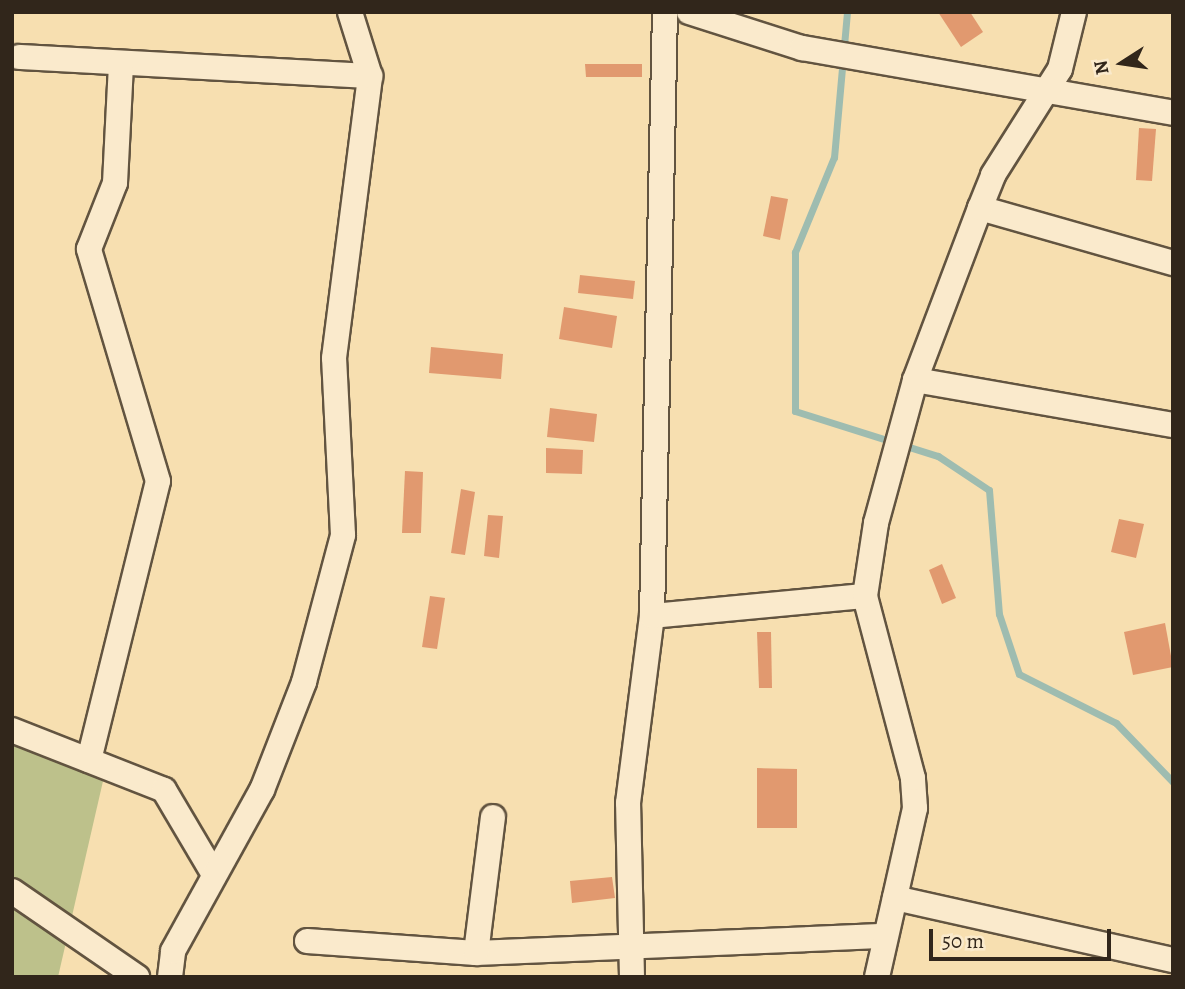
<!DOCTYPE html>
<html>
<head>
<meta charset="utf-8">
<style>
  body { margin:0 }
  #map { position:relative; width:1185px; height:989px; overflow:hidden; background:#f7dfb0; font-family:Alegreya,serif }
  div>[style] { position:absolute }
  .green>* { inset:0; background:#bdc18b }
  .stream>* { height:7px; margin:-3.5px; padding:0 3.5px; transform-origin:3.5px; border-radius:3.5px; background:#9ebcb0 }
  .building>* { inset:0; background:#e1996f }
  .roads { filter:drop-shadow(2px 0 #625440) drop-shadow(-2px 0 #625440) drop-shadow(0 2px #625440) drop-shadow(0 -2px #625440) }
  .minor>* { height:24px; margin:-12px; padding:0 12px; transform-origin:12px; border-radius:12px; background:#faeacc }
  span { translate:-50% -50%; white-space:nowrap; text-align:center; line-height:1.15; -webkit-text-stroke:6px #faeacc; paint-order:stroke }
  .frame { position:absolute; inset:0; border:14px solid #31261b; pointer-events:none }
  .north { position:absolute; left:1087px; top:28px; width:70px; height:70px; -webkit-text-stroke:5px #faeacc; paint-order:stroke; rotate:258deg; font-size:19px; font-weight:700; line-height:28px; text-align:center; color:#31261b }
  .north::after { content:''; display:block; margin:auto; width:24px; height:32px; background:#31261b; clip-path:polygon(50% 0,100% 100%,50% 72%,0 100%) }
  .scale { position:absolute; left:929px; top:929px; width:182px; height:32px; box-sizing:border-box; border:4px solid #31261b; border-top:0; padding-left:9px; font-size:21px; line-height:24px; white-space:nowrap; color:#31261b; -webkit-text-stroke:5px #faeacc; paint-order:stroke }
</style>
</head>
<body>
<div id="map">
  <div class="green">
    <div style="clip-path:polygon(12px 740px,109px 755px,58px 977px,12px 977px)"></div>
  </div>
  <div class="stream">
    <div style="left:847px;top:12px;width:146px;rotate:95.1deg"></div>
    <div style="left:834px;top:157px;width:103px;rotate:112.3deg"></div>
    <div style="left:795px;top:252px;width:159px;rotate:90deg"></div>
    <div style="left:795px;top:411px;width:150px;rotate:17.5deg"></div>
    <div style="left:938px;top:456px;width:61px;rotate:33.7deg"></div>
    <div style="left:989px;top:490px;width:124px;rotate:85.4deg"></div>
    <div style="left:999px;top:614px;width:63px;rotate:71.6deg"></div>
    <div style="left:1019px;top:674px;width:109px;rotate:26.8deg"></div>
    <div style="left:1116px;top:723px;width:82px;rotate:46deg"></div>
  </div>
  <div class="building">
    <div style="clip-path:polygon(938px 12px,970px 12px,983px 32px,961px 47px)"></div>
    <div style="clip-path:polygon(585px 64px,642px 64px,642px 77px,586px 77px)"></div>
    <div style="clip-path:polygon(1139px 128px,1156px 129px,1152px 181px,1136px 180px)"></div>
    <div style="clip-path:polygon(771px 196px,788px 199px,780px 240px,763px 236px)"></div>
    <div style="clip-path:polygon(580px 275px,635px 281px,633px 299px,578px 293px)"></div>
    <div style="clip-path:polygon(564px 307px,617px 316px,612px 348px,559px 339px)"></div>
    <div style="clip-path:polygon(431px 347px,503px 354px,501px 379px,429px 373px)"></div>
    <div style="clip-path:polygon(550px 408px,597px 414px,594px 442px,547px 437px)"></div>
    <div style="clip-path:polygon(546px 448px,583px 450px,582px 474px,546px 473px)"></div>
    <div style="clip-path:polygon(405px 471px,423px 472px,421px 533px,402px 533px)"></div>
    <div style="clip-path:polygon(461px 489px,475px 492px,465px 555px,451px 553px)"></div>
    <div style="clip-path:polygon(488px 515px,503px 516px,499px 558px,484px 556px)"></div>
    <div style="clip-path:polygon(1119px 519px,1144px 524px,1136px 558px,1111px 552px)"></div>
    <div style="clip-path:polygon(942px 564px,956px 598px,942px 604px,929px 570px)"></div>
    <div style="clip-path:polygon(430px 596px,445px 598px,437px 649px,422px 647px)"></div>
    <div style="clip-path:polygon(1165px 623px,1173px 667px,1133px 675px,1124px 632px)"></div>
    <div style="clip-path:polygon(757px 632px,771px 632px,772px 688px,759px 688px)"></div>
    <div style="clip-path:polygon(757px 768px,797px 769px,797px 828px,757px 828px)"></div>
    <div style="clip-path:polygon(612px 877px,615px 898px,572px 903px,570px 881px)"></div>
  </div>
  <div class="roads">
    <div class="minor">
      <div style="left:689px;top:12px;width:119px;rotate:17.7deg"></div>
      <div style="left:802px;top:48px;width:377px;rotate:9.9deg"></div>
      <div style="left:19px;top:57px;width:352px;rotate:3.1deg"></div>
      <div style="left:980px;top:208px;width:201px;rotate:15.9deg"></div>
      <div style="left:915px;top:380px;width:262px;rotate:9.9deg"></div>
      <div style="left:652px;top:616px;width:214px;rotate:-5.4deg"></div>
      <div style="left:12px;top:730px;width:163px;rotate:21.5deg"></div>
      <div style="left:164px;top:790px;width:96px;rotate:59.4deg"></div>
      <div style="left:89px;top:760px;width:287px;rotate:-76.1deg"></div>
      <div style="left:158px;top:481px;width:242px;rotate:-106.6deg"></div>
      <div style="left:89px;top:249px;width:71px;rotate:-68.5deg"></div>
      <div style="left:115px;top:183px;width:120px;rotate:-87.1deg"></div>
      <div style="left:12px;top:891px;width:152px;rotate:34.5deg"></div>
      <div style="left:895px;top:898px;width:285px;rotate:12.6deg"></div>
      <div style="left:307px;top:941px;width:169px;rotate:4.1deg"></div>
      <div style="left:476px;top:953px;width:410px;rotate:-2.4deg"></div>
      <div style="left:476px;top:953px;width:137px;rotate:-82.9deg"></div>
      <div style="left:170px;top:977px;width:26px;rotate:-83deg"></div>
      <div style="left:173px;top:951px;width:184px;rotate:-61.1deg"></div>
      <div style="left:262px;top:790px;width:116px;rotate:-68.7deg"></div>
      <div style="left:304px;top:682px;width:152px;rotate:-75.1deg"></div>
      <div style="left:343px;top:535px;width:177px;rotate:-92.9deg"></div>
      <div style="left:334px;top:358px;width:284px;rotate:-82.7deg"></div>
      <div style="left:370px;top:76px;width:67px;rotate:-107.4deg"></div>
      <div style="left:632px;top:977px;width:174px;rotate:-91.3deg"></div>
      <div style="left:628px;top:803px;width:189px;rotate:-82.7deg"></div>
      <div style="left:652px;top:616px;width:604px;rotate:-88.77deg"></div>
      <div style="left:877px;top:977px;width:173px;rotate:-77.3deg"></div>
      <div style="left:915px;top:808px;width:30px;rotate:-94deg"></div>
      <div style="left:913px;top:778px;width:188px;rotate:-104.8deg"></div>
      <div style="left:865px;top:596px;width:74px;rotate:-81.4deg"></div>
      <div style="left:876px;top:523px;width:148px;rotate:-74.7deg"></div>
      <div style="left:915px;top:380px;width:184px;rotate:-69.3deg"></div>
      <div style="left:980px;top:208px;width:35px;rotate:-68deg"></div>
      <div style="left:993px;top:175px;width:125px;rotate:-57.7deg"></div>
      <div style="left:1060px;top:69px;width:59px;rotate:-76.2deg"></div>
    </div>
  </div>
  <div class="frame"></div>
  <div class="north">N</div>
  <div class="scale">50 m</div>
</div>
</body>
</html>
